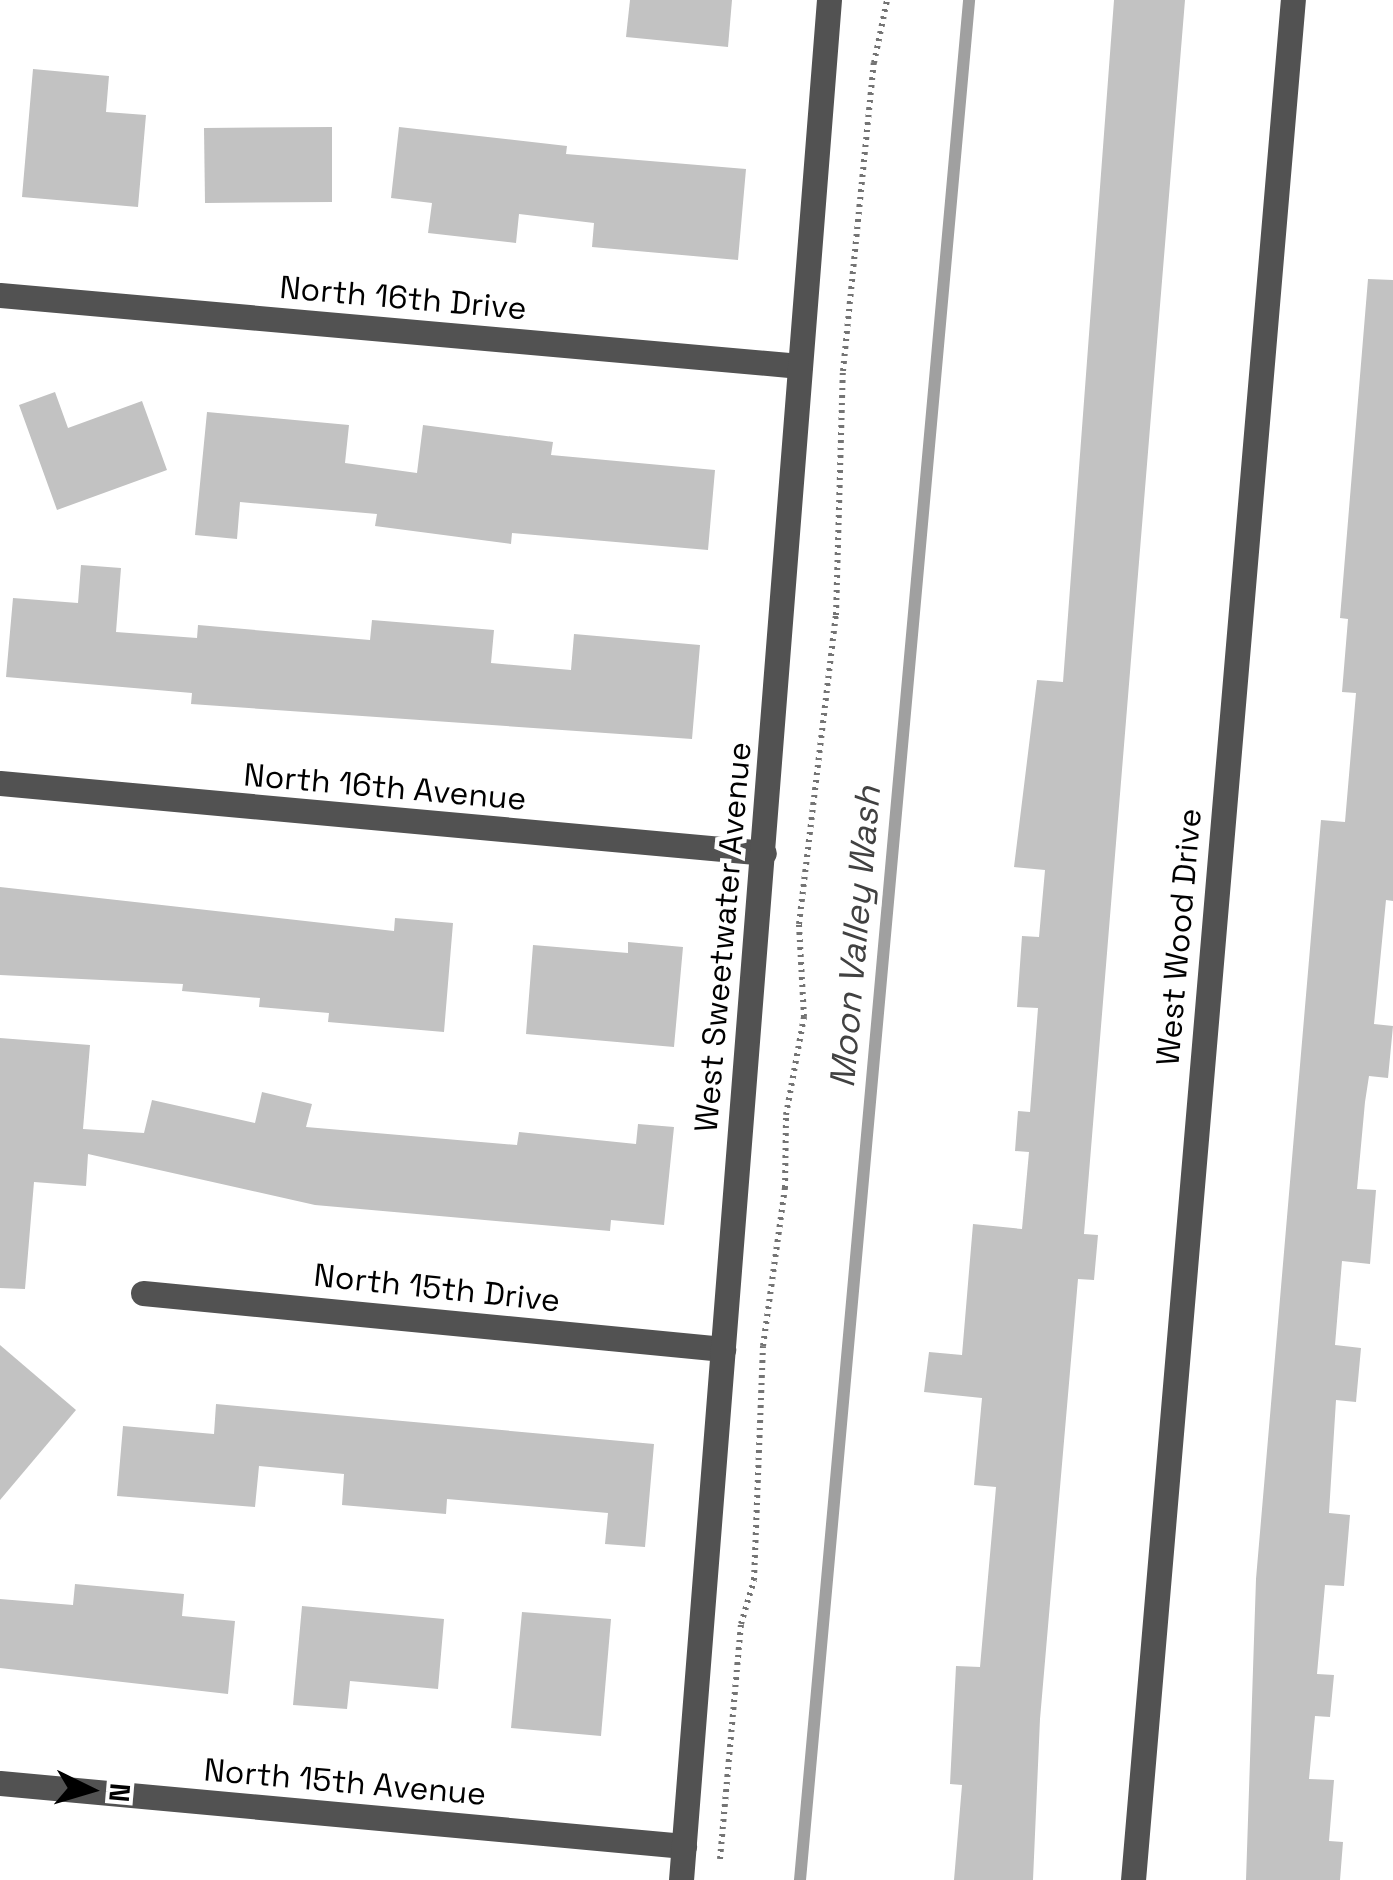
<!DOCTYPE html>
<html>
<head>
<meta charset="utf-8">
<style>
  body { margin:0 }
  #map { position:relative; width:1393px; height:1880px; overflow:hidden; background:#fff; font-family:"Space Grotesk",sans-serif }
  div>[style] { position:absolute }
  .stream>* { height:12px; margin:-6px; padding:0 6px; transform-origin:6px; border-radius:6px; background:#a0a0a0 }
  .building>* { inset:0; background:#c2c2c2 }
  .path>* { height:6px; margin-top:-3px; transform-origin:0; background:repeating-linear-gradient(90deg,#747474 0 2.5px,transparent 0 7.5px) }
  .minor>* { height:25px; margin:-12.5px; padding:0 12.5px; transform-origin:12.5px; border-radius:12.5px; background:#525252 }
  span { translate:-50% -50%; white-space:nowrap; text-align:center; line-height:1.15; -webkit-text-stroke:9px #fff; paint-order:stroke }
  .street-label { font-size:32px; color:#000 }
  .water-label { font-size:35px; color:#414141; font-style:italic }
  .north { position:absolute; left:40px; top:1740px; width:100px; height:100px; -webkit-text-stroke:8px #fff; paint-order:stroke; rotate:95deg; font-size:28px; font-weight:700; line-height:40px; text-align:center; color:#000 }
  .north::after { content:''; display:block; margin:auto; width:35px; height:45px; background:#000; clip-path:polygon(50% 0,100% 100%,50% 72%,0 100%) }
</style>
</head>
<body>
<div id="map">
  <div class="stream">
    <div style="left:800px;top:1880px;width:1888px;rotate:-84.86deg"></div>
  </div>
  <div class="building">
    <div style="clip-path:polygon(630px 0,732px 0,728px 47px,626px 37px)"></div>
    <div style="clip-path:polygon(1114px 0,1185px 0,1084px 1234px,1098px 1235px,1094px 1280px,1078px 1279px,1040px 1719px,1033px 1880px,954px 1880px,962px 1785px,950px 1784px,956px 1666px,980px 1667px,996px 1487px,974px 1485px,982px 1398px,924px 1392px,929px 1352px,962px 1355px,973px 1224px,1022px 1229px,1029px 1152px,1015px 1151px,1018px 1111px,1030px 1112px,1038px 1008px,1017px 1007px,1022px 936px,1039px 937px,1045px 870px,1014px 867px,1037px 680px,1063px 682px)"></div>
    <div style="clip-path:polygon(33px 69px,109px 76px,106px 112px,146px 115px,138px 207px,22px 197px)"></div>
    <div style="clip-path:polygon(332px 127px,332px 202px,205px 203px,204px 128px)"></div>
    <div style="clip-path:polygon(399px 127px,567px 146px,566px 154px,746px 169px,738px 260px,592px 247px,594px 223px,519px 214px,516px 243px,428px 233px,432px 203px,391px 198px)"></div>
    <div style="clip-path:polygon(1368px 279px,1393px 280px,1393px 901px,1386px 900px,1374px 1024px,1393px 1026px,1388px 1078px,1369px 1076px,1365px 1102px,1357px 1189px,1376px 1190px,1370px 1264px,1342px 1261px,1335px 1345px,1361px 1348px,1356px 1402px,1336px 1400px,1329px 1513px,1350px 1515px,1344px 1586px,1325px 1585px,1317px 1674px,1334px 1675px,1330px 1717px,1315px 1716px,1309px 1779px,1334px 1780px,1329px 1841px,1343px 1842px,1340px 1880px,1246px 1880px,1256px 1579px,1321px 820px,1345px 822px,1356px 693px,1342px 692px,1348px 619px,1340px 618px)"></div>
    <div style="clip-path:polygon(55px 392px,68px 428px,142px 401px,167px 470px,57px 510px,19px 405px)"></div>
    <div style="clip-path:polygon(207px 412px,349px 425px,345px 463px,417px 473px,423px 425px,553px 442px,551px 455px,715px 470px,708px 550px,512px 533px,511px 544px,375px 526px,377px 514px,240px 502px,237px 539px,195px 535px)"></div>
    <div style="clip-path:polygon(81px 565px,121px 568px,116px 632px,197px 638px,198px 625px,370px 640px,372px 620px,494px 630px,491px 663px,571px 670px,574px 634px,700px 645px,692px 739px,191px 704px,192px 693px,6px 677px,13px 598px,78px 603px)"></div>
    <div style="clip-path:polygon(0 887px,394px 931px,395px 918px,453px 923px,444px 1032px,328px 1022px,329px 1013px,259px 1007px,260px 998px,182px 991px,183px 984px,0 975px)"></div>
    <div style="clip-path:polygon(628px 942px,683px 947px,674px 1047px,526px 1034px,533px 945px,628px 953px)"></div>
    <div style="clip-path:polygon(0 1038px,90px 1045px,83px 1129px,144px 1133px,152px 1100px,255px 1123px,262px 1092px,312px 1104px,306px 1127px,517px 1145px,519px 1132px,636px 1144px,638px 1124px,674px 1127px,664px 1225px,611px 1220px,610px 1231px,315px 1205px,88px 1154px,86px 1186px,34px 1182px,25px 1289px,0 1288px)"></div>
    <div style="clip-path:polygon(0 1345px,76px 1410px,0 1500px)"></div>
    <div style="clip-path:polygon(216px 1404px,654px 1444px,645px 1547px,605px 1544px,608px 1513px,447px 1499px,446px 1514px,342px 1505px,344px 1474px,259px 1466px,255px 1507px,117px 1496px,123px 1426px,214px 1434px)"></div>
    <div style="clip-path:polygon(75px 1584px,184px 1594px,182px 1616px,235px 1621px,228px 1694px,0 1668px,0 1599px,73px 1605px)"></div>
    <div style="clip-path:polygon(302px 1606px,444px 1619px,438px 1689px,350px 1681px,347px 1709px,293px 1705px)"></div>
    <div style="clip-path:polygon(522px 1612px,611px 1619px,601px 1736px,511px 1728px)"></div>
  </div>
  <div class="path">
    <div style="left:720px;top:1859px;width:236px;rotate:-84.9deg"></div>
    <div style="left:741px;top:1624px;width:46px;rotate:-73.5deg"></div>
    <div style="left:754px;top:1580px;width:234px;rotate:-87.8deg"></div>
    <div style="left:763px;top:1346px;width:160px;rotate:-82.1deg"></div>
    <div style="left:785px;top:1188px;width:73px;rotate:-89.2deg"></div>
    <div style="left:786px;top:1115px;width:100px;rotate:-79.6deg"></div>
    <div style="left:804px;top:1017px;width:93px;rotate:-93.1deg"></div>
    <div style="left:799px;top:924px;width:311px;rotate:-83.2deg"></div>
    <div style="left:836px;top:615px;width:244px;rotate:-88.4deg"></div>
    <div style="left:843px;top:371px;width:310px;rotate:-84.3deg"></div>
    <div style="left:874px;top:63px;width:64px;rotate:-78.3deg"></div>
  </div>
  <div class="minor">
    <div style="left:0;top:295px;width:803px;rotate:5.07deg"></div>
    <div style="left:0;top:783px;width:767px;rotate:5.23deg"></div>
    <div style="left:143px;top:1293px;width:583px;rotate:5.51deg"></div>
    <div style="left:0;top:1783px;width:687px;rotate:5.26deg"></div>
    <div style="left:681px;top:1880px;width:1886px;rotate:-85.5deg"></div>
    <div style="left:1133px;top:1880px;width:1887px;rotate:-85.14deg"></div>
  </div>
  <div class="street-label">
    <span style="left:403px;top:298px;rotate:5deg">North 16th Drive</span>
    <span style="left:385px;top:787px;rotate:5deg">North 16th Avenue</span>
    <span style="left:723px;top:937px;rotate:-85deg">West Sweetwater Avenue</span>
    <span style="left:1179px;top:937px;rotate:-85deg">West Wood Drive</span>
    <span style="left:437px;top:1288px;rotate:6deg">North 15th Drive</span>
    <span style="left:345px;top:1782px;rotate:5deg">North 15th Avenue</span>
  </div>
  <div class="water-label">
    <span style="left:855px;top:937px;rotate:-85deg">Moon Valley Wash</span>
  </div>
  <div class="north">N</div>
</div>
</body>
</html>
